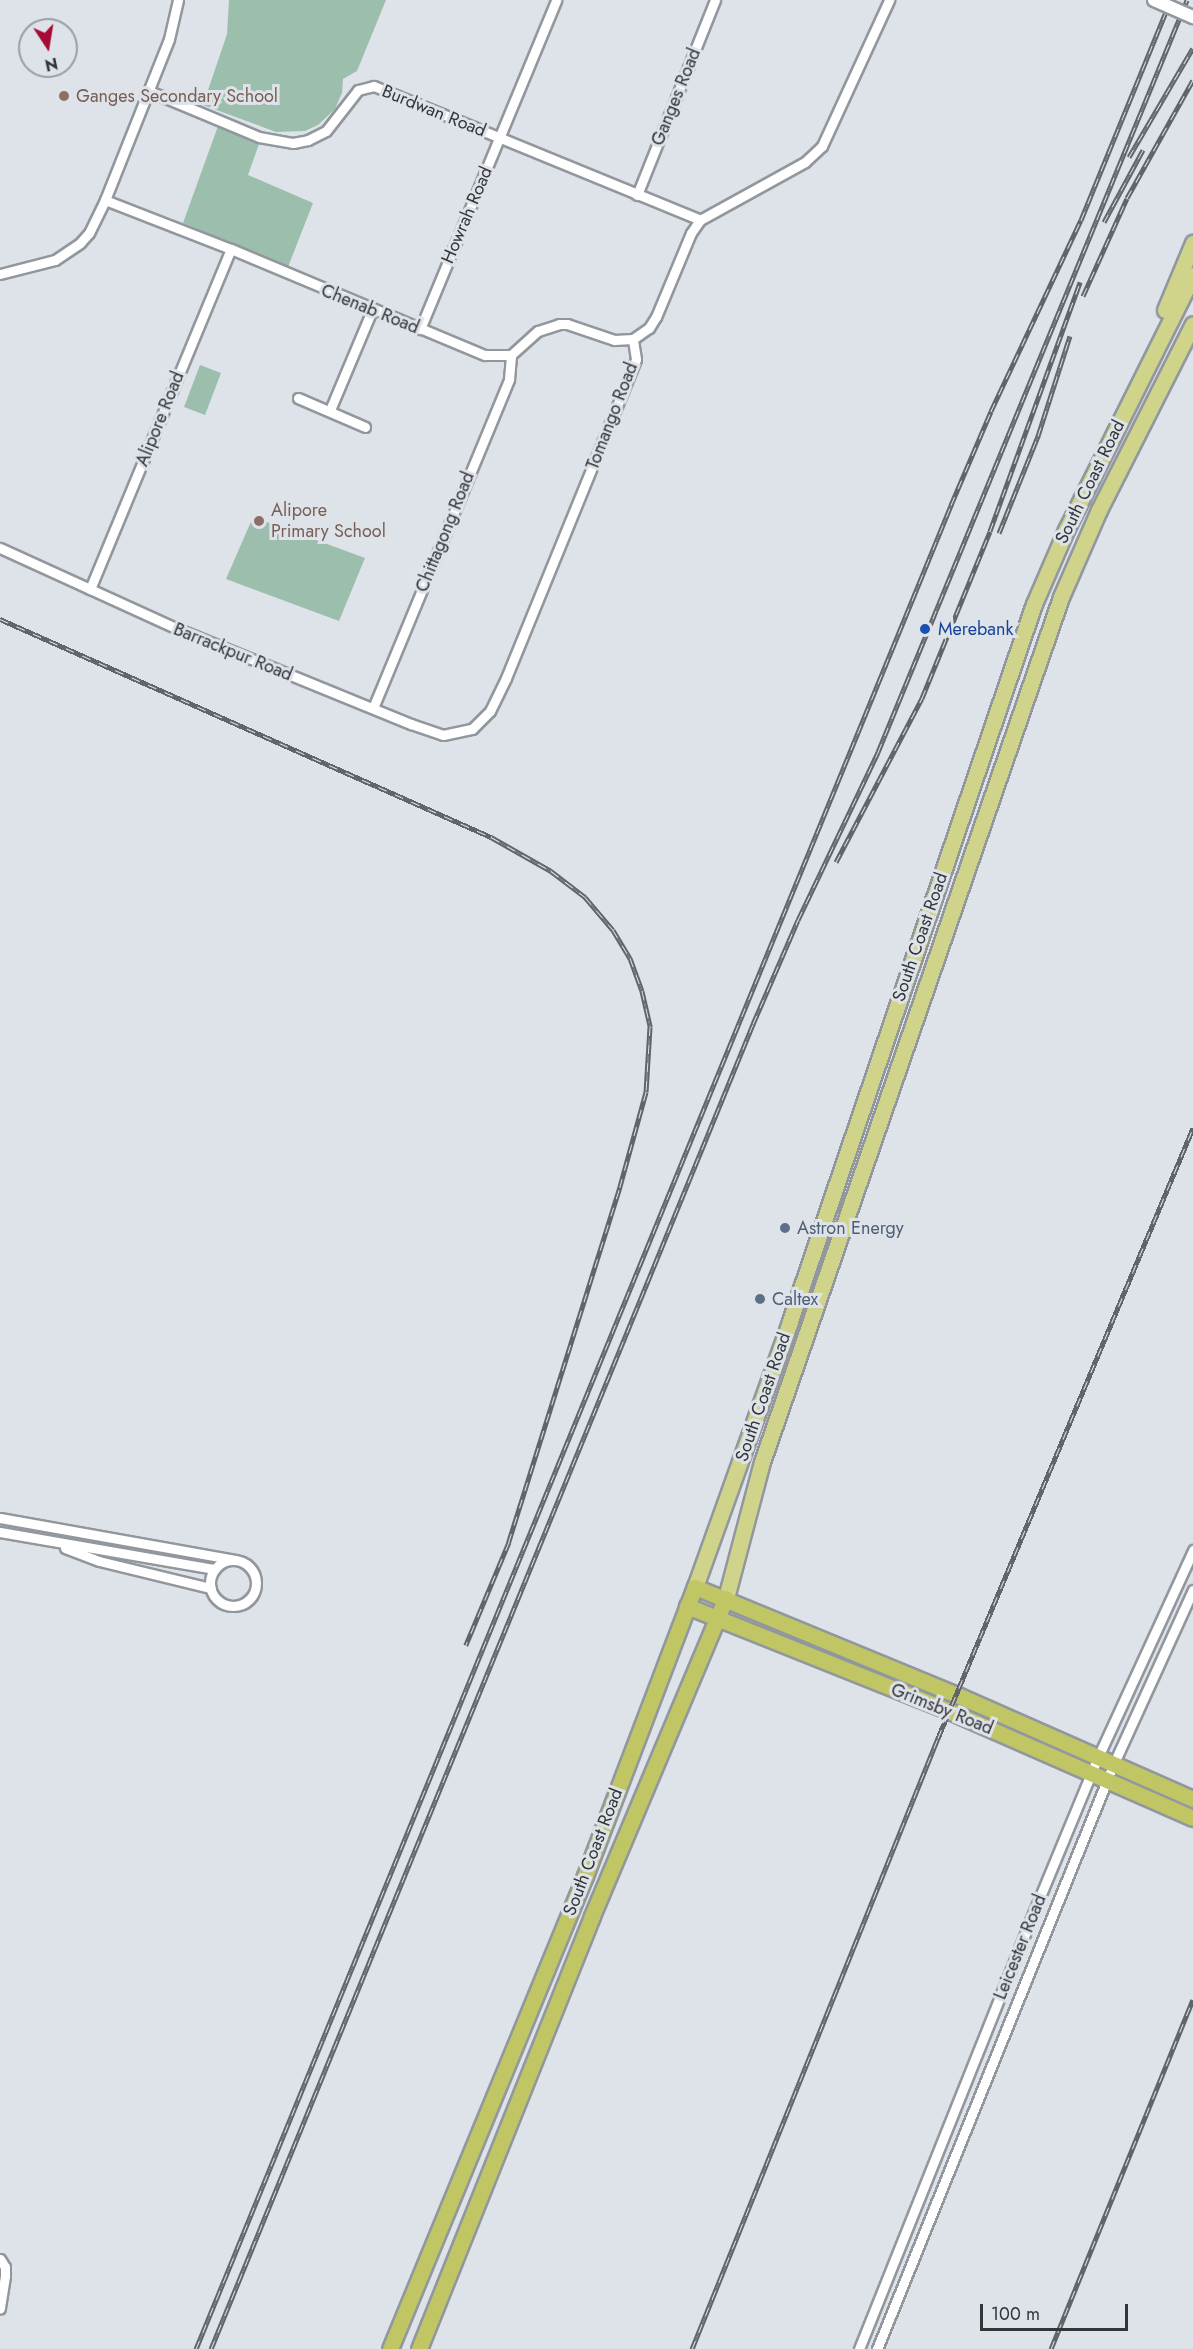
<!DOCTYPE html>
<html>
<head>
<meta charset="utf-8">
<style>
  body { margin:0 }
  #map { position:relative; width:1193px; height:2349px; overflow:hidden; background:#dee3ea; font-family:Jost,sans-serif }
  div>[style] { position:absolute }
  .green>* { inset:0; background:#9cbeac }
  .roads { filter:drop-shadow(2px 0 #92979e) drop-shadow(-2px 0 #92979e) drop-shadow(0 2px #92979e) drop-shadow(0 -2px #92979e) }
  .minor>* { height:9px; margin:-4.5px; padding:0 4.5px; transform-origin:4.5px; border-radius:4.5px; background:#fff }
  .minor>.ring { margin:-4.5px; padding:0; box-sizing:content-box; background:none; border:9px solid #fff; border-radius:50% }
  .primary>* { height:15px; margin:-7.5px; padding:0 7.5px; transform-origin:7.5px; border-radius:7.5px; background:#d0d48b }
  .trunk>* { height:15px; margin:-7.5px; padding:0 7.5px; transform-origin:7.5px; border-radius:7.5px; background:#c0c664 }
  .rail>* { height:5px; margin-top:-2.5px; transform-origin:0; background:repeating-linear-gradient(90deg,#dee3ea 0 9px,#616468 0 18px); box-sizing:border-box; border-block:2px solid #616468 }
  .bridges { filter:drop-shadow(2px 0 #92979e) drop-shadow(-2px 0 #92979e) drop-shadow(0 2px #92979e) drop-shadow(0 -2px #92979e) }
  .tertiary-bridge>* { height:12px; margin:-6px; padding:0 6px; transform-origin:6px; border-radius:6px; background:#fff }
  .dots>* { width:16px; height:16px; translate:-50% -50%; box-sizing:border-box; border:3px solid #dee3ea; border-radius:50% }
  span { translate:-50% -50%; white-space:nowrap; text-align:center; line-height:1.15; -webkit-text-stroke:6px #dee3ea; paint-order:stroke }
  .education-label { font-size:18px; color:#785e54 }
  .left { translate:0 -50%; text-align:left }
  .street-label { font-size:18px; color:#333538 }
  .transit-label { font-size:18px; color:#164399 }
  .service-label { font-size:18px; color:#4e5e75 }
  .north { position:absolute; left:18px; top:18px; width:60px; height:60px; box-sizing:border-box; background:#dee3ea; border:2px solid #9a9da3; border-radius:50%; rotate:168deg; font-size:16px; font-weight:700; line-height:24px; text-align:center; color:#333538 }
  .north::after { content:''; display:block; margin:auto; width:21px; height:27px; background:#a60b35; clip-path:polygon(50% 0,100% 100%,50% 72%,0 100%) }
  .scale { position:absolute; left:980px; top:2304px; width:148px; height:27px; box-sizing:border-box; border:3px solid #333538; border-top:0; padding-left:8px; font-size:18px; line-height:21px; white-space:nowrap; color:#333538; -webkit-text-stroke:4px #dee3ea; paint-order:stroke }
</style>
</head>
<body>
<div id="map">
  <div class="green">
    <div style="clip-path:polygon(229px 0,386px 0,357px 71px,343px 79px,342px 93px,335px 109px,318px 125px,305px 131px,276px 132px,203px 105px,227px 34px)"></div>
    <div style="clip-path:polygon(218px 126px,259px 144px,248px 175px,313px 203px,288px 267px,183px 223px)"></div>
    <div style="clip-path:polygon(200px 365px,221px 373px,205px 415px,184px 407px)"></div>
    <div style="clip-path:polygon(253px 517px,365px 558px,339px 621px,226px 579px)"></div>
  </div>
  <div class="roads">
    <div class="minor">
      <div style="left:149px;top:91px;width:119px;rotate:22.7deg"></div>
      <div style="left:259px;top:137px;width:35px;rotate:10deg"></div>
      <div style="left:293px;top:143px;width:15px;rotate:-11deg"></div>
      <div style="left:308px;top:140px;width:20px;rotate:-27deg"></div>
      <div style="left:326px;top:131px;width:52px;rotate:-52deg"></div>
      <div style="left:358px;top:90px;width:16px;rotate:-14deg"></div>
      <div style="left:374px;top:86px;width:352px;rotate:22.3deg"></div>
      <div style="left:637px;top:195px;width:210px;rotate:-68.2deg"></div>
      <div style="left:105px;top:200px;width:135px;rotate:21.3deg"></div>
      <div style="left:231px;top:249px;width:275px;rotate:22.7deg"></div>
      <div style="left:485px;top:355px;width:26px"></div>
      <div style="left:511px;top:355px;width:36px;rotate:-42deg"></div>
      <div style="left:538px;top:331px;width:22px;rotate:-18deg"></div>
      <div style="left:559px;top:324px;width:8px"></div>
      <div style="left:567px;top:324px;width:50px;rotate:18.8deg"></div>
      <div style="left:614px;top:340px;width:19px;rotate:-3deg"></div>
      <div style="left:0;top:274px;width:57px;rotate:-14.3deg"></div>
      <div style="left:55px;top:260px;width:30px;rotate:-34deg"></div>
      <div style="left:80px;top:243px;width:13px;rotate:-48deg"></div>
      <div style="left:89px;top:233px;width:37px;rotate:-64deg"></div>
      <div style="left:105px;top:200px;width:173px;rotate:-68.3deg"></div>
      <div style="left:169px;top:39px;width:40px;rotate:-77deg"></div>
      <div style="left:420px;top:329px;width:356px;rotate:-67.5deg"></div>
      <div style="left:298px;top:398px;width:73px;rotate:23.4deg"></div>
      <div style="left:330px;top:410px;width:108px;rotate:-67.2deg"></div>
      <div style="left:0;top:548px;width:196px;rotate:24.5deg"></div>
      <div style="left:178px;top:629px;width:252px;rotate:22.2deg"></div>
      <div style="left:411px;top:724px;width:34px;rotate:19deg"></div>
      <div style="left:443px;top:735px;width:30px;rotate:-12deg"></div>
      <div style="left:472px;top:729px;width:25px;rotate:-45deg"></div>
      <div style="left:490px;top:711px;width:37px;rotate:-64deg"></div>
      <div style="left:506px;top:678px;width:344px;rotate:-67.8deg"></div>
      <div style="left:636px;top:359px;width:20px;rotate:-99deg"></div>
      <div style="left:633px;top:339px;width:19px;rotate:-35deg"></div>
      <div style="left:649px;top:328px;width:13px;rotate:-58deg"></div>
      <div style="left:656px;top:317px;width:91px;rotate:-67.4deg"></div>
      <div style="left:691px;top:233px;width:16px;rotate:-55deg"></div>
      <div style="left:700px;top:220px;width:120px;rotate:-28.9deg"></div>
      <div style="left:805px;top:162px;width:23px;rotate:-43deg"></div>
      <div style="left:822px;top:146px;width:161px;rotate:-65.3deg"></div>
      <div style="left:90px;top:589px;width:368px;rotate:-67.5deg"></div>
      <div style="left:373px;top:708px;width:356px;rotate:-67.5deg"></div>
      <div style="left:509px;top:379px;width:24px;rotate:-85deg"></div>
      <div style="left:0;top:1518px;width:239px;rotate:10.1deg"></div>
      <div style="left:0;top:1532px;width:218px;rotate:9.8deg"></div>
      <div style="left:65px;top:1548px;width:36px;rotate:21deg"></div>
      <div style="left:99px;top:1561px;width:115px;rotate:13.6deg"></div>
      <div class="ring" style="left:210px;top:1560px;width:37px;height:37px"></div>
      <div style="left:0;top:2259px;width:9px;rotate:58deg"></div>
      <div style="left:5px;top:2267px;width:9px;rotate:90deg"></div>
      <div style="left:5px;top:2276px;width:33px;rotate:99deg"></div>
      <div style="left:859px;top:2349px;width:453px;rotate:-68.2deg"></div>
      <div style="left:1027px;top:1928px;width:185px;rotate:-67.5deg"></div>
      <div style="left:1098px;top:1757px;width:228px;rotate:-65.3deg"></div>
      <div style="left:877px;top:2349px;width:632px;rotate:-67.98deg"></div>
      <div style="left:1114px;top:1763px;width:190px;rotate:-65.5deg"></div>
    </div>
    <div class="primary">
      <div style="left:1165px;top:310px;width:73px;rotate:-67.3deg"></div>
      <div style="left:695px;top:1587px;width:282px;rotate:-70.3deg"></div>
      <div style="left:790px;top:1321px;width:757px;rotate:-71.21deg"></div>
      <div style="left:1034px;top:604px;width:81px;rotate:-66.6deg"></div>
      <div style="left:1066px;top:530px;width:285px;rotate:-63.5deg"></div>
      <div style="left:726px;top:1598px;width:141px;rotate:-75.2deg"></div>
      <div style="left:762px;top:1462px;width:915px;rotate:-70.93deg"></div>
      <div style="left:1061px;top:597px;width:95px;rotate:-66.4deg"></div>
      <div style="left:1099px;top:510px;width:208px;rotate:-63.2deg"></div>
    </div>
    <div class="trunk">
      <div style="left:687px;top:1606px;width:282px;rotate:21.8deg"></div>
      <div style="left:949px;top:1711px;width:266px;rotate:23.7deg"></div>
      <div style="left:390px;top:2349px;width:512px;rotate:-67.6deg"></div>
      <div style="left:585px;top:1876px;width:309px;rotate:-69.2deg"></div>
      <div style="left:695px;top:1587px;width:283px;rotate:22.4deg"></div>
      <div style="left:957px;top:1695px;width:258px;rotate:23.8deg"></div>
      <div style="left:419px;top:2349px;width:466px;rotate:-68.2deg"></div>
      <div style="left:592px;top:1916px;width:345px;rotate:-67.2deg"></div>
    </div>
  </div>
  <div class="rail">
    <div style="left:1129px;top:157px;width:126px;rotate:-59.6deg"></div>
    <div style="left:1104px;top:222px;width:82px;rotate:-61.6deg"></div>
    <div style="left:1083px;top:296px;width:107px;rotate:-65.8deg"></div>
    <div style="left:1127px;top:198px;width:135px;rotate:-60.8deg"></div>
    <div style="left:999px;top:533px;width:105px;rotate:-68.1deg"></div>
    <div style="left:1038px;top:436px;width:105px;rotate:-72.3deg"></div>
    <div style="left:0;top:619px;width:537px;rotate:23.94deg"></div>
    <div style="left:491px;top:837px;width:69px;rotate:29.5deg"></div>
    <div style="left:551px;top:871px;width:43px;rotate:37.4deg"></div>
    <div style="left:585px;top:897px;width:43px;rotate:49.7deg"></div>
    <div style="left:613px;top:930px;width:33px;rotate:59deg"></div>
    <div style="left:630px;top:958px;width:35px;rotate:70deg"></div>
    <div style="left:642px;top:991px;width:37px;rotate:77deg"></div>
    <div style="left:650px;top:1027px;width:65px;rotate:93.5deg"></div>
    <div style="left:646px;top:1092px;width:102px;rotate:105.4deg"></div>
    <div style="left:619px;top:1190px;width:369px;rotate:107.4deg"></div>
    <div style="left:509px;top:1542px;width:112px;rotate:112.7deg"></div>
    <div style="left:836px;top:862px;width:185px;rotate:-62.3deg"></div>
    <div style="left:922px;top:698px;width:180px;rotate:-67.8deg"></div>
    <div style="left:990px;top:531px;width:265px;rotate:-70.1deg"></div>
    <div style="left:196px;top:2349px;width:1993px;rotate:-67.73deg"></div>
    <div style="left:951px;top:505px;width:102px;rotate:-66.9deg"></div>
    <div style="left:991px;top:411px;width:211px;rotate:-64.8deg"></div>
    <div style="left:1081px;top:220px;width:238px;rotate:-67.8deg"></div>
    <div style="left:211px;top:2349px;width:1432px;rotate:-67.75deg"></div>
    <div style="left:753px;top:1024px;width:113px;rotate:-66.6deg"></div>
    <div style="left:798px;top:920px;width:186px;rotate:-64.5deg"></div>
    <div style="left:878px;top:752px;width:813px;rotate:-67.66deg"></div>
    <div style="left:692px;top:2349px;width:659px;rotate:-68.07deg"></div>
    <div style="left:938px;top:1738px;width:661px;rotate:-67.31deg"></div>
    <div style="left:1051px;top:2349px;width:377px;rotate:-67.9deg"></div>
  </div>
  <div class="bridges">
    <div class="tertiary-bridge">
      <div style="left:1154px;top:0;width:43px;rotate:23.6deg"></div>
    </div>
  </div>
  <div class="dots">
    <div style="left:64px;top:96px;background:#8d6e63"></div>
    <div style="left:259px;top:521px;background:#8d6e63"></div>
    <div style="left:925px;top:629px;background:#1a4fb4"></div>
    <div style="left:785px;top:1228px;background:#5c6f8a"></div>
    <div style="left:760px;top:1299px;background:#5c6f8a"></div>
  </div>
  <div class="education-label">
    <span class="left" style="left:76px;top:96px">Ganges Secondary School</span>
    <span class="left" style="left:271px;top:521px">Alipore<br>Primary School</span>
  </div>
  <div class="street-label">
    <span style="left:676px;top:97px;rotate:-68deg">Ganges Road</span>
    <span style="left:434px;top:111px;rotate:22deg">Burdwan Road</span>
    <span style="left:467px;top:215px;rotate:-67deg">Howrah Road</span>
    <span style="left:370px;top:309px;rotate:22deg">Chenab Road</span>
    <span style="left:612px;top:416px;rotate:-69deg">Tomango Road</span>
    <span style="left:160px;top:419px;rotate:-68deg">Alipore Road</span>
    <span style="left:1090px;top:482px;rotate:-64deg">South Coast Road</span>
    <span style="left:445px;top:532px;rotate:-68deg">Chittagong Road</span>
    <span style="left:233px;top:652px;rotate:22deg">Barrackpur Road</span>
    <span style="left:920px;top:937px;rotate:-71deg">South Coast Road</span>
    <span style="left:763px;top:1397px;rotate:-71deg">South Coast Road</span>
    <span style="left:942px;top:1709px;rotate:22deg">Grimsby Road</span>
    <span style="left:593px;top:1852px;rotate:-69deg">South Coast Road</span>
    <span style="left:1020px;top:1947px;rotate:-68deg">Leicester Road</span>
  </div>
  <div class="transit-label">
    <span class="left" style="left:938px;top:629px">Merebank</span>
  </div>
  <div class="service-label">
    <span class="left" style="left:797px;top:1228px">Astron Energy</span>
    <span class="left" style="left:772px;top:1299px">Caltex</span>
  </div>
  <div class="north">N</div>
  <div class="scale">100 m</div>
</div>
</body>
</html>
